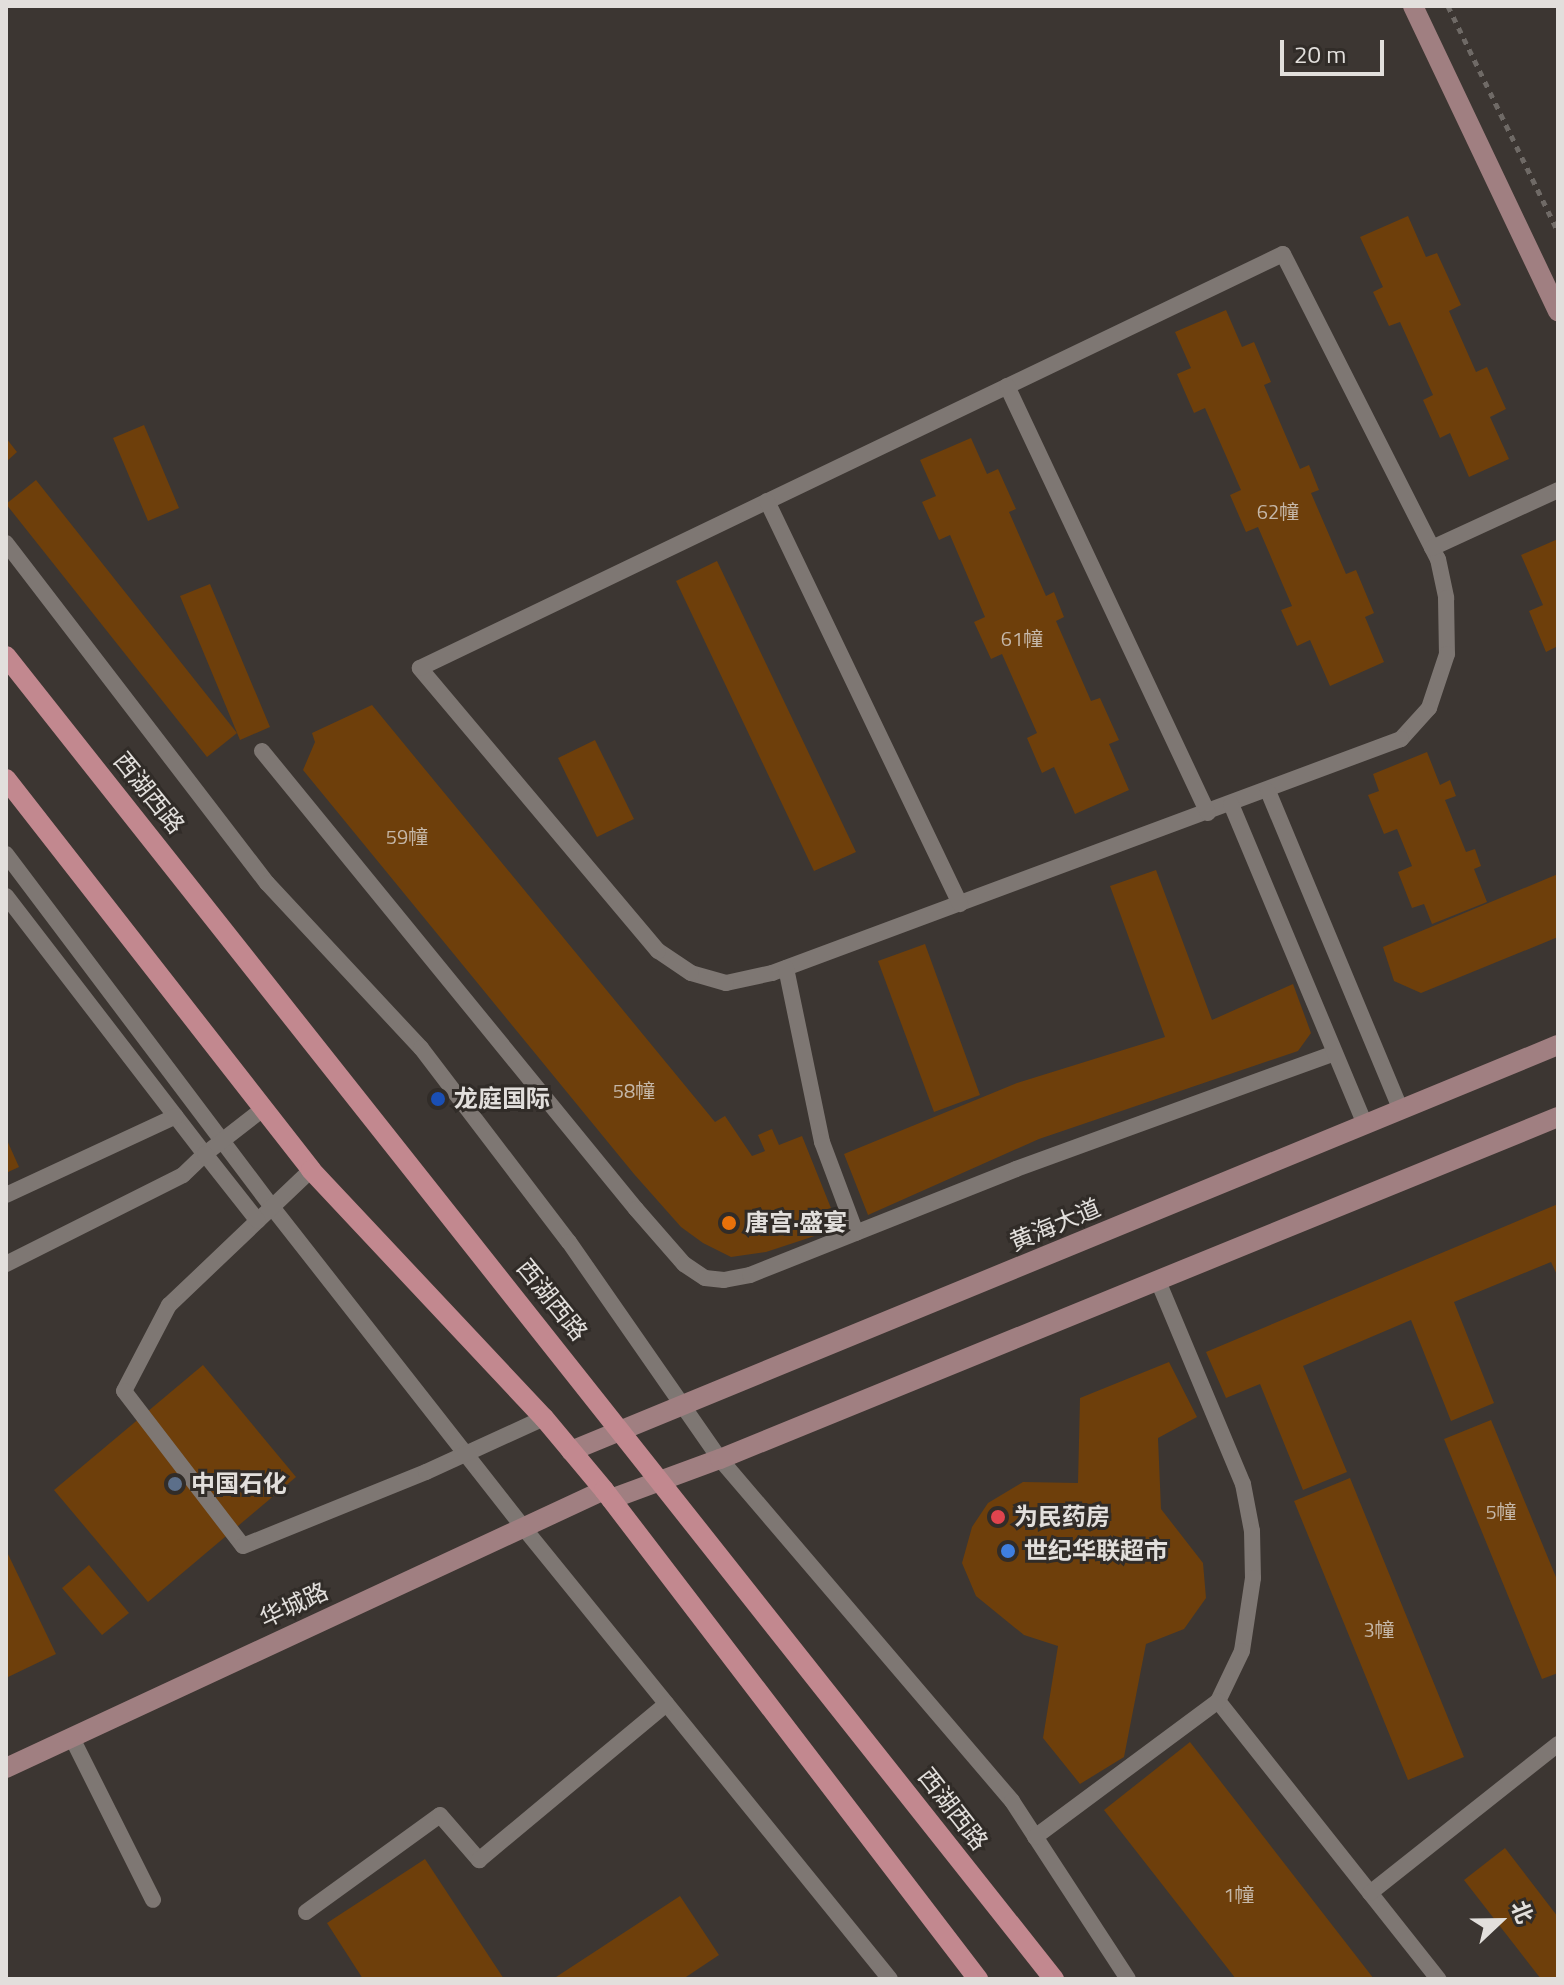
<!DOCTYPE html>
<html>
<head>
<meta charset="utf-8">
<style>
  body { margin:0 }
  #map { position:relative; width:1564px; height:1985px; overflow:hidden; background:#3c3632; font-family:"Titillium Web","Noto Sans SC",sans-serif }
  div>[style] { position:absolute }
  .building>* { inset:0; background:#6e3f0b }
  .path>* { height:5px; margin-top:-2.5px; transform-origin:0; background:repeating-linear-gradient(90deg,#6f6a66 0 6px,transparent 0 12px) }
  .lane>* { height:16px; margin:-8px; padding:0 8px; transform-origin:8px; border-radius:8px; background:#7e7773 }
  .secondary>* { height:20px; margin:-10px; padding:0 10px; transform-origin:10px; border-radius:10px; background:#a07f81 }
  .primary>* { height:20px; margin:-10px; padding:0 10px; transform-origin:10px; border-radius:10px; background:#c2888f }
  .dots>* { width:22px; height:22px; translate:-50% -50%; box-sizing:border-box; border:4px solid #312c28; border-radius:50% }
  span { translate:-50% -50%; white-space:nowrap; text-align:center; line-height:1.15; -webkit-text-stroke:6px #312c28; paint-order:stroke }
  .number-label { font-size:20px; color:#c5b7a8 }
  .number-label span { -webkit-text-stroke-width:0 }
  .street-label { font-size:24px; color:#e2dfdc }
  .poi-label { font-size:24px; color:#e2dfdc; font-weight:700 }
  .left { translate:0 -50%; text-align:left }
  .frame { position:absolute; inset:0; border:8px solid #e2dfdc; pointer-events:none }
  .north { position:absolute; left:1460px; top:1881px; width:80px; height:80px; -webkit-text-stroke:6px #312c28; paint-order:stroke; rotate:68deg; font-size:22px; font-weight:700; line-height:32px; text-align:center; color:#e2dfdc }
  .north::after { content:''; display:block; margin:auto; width:28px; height:36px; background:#e2dfdc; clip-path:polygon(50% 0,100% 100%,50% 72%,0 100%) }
  .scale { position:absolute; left:1280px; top:40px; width:104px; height:36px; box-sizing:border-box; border:4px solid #e2dfdc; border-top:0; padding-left:10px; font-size:24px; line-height:28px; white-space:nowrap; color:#e2dfdc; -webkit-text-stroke:6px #312c28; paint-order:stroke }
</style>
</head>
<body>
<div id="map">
  <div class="building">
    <div style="clip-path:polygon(1408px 216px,1426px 257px,1437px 253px,1461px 305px,1449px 311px,1476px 372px,1487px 367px,1506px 409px,1490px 417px,1509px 459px,1469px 477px,1450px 433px,1440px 438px,1423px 400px,1433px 395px,1400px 322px,1389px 326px,1373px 292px,1383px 287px,1360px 237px)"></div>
    <div style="clip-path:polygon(1226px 310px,1242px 347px,1254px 342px,1271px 382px,1264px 385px,1300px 469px,1309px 465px,1319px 490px,1311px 493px,1346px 574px,1356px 570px,1374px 613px,1365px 617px,1384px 662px,1330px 686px,1310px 640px,1297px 646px,1281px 610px,1292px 606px,1258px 527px,1246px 532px,1230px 495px,1241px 490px,1205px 408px,1194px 413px,1177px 374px,1191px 368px,1175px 332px)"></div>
    <div style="clip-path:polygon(144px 425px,179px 508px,148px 521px,113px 438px)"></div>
    <div style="clip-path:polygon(6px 438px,17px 452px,6px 462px)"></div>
    <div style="clip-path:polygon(971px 438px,987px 474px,998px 469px,1016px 509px,1009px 512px,1046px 596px,1054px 592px,1064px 617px,1056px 621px,1091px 701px,1100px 698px,1119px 740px,1109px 744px,1129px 790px,1075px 814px,1054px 767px,1042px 773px,1027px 738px,1037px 733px,1002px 654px,991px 659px,974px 622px,985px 617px,950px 535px,939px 540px,922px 502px,936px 496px,920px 460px)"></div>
    <div style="clip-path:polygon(36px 480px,237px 733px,207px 757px,6px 504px)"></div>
    <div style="clip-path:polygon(1558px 539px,1558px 646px,1546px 652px,1529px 611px,1543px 605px,1521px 555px)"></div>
    <div style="clip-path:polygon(717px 561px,856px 852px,814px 871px,676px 581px)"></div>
    <div style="clip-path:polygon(210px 584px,270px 727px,240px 740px,180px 596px)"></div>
    <div style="clip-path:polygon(372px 705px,715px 1122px,725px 1116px,752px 1156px,765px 1151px,758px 1135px,772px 1129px,779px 1145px,802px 1136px,839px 1228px,766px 1252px,731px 1257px,703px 1243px,681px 1227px,634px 1174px,303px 770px,315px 742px,312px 733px)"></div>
    <div style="clip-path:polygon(595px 740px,634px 819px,597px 837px,558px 758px)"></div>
    <div style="clip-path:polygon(1427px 752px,1440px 785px,1450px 780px,1456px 796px,1445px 800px,1466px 852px,1475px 849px,1481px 866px,1474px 869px,1487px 902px,1432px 924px,1424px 904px,1412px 908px,1398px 872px,1412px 866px,1397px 829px,1384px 834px,1368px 795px,1379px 791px,1373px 774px)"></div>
    <div style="clip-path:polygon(1156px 870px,1212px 1020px,1293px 984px,1311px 1033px,1298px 1051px,1039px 1139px,868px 1215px,844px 1154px,1017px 1083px,1165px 1037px,1110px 886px)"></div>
    <div style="clip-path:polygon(1558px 874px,1558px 937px,1421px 993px,1394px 981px,1383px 947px)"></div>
    <div style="clip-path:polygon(925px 944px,980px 1095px,934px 1112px,878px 961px)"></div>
    <div style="clip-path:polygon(6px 1138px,19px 1167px,6px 1173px)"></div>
    <div style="clip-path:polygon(1558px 1204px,1558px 1277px,1551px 1262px,1454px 1302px,1494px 1403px,1451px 1421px,1411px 1320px,1303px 1366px,1347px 1472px,1303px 1490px,1260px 1384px,1226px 1398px,1206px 1352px)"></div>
    <div style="clip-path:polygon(1169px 1362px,1197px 1417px,1158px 1438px,1161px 1509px,1203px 1563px,1206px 1598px,1184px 1629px,1146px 1644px,1124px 1757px,1080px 1784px,1043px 1738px,1058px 1646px,1024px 1635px,976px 1596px,962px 1563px,972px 1527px,988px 1503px,1023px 1482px,1078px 1483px,1080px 1398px)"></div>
    <div style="clip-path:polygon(203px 1365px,296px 1477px,148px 1602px,54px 1490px)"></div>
    <div style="clip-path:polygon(1491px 1420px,1558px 1582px,1558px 1673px,1542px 1679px,1444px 1439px)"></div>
    <div style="clip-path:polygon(1350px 1478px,1464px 1757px,1408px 1780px,1294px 1501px)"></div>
    <div style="clip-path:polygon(6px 1550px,56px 1654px,6px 1678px)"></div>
    <div style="clip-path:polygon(89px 1565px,129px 1613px,102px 1635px,62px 1588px)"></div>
    <div style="clip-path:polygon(1190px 1742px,1374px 1979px,1236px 1979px,1104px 1810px)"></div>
    <div style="clip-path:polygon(1505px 1848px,1558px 1917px,1558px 1979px,1541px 1979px,1464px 1880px)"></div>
    <div style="clip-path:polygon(425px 1859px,504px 1979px,363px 1979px,327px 1923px)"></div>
    <div style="clip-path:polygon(680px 1896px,719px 1955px,683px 1979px,553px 1979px)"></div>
  </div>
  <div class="path">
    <div style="left:1448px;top:6px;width:251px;rotate:64deg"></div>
  </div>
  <div class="lane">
    <div style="left:1283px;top:254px;width:342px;rotate:63.1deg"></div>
    <div style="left:1438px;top:559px;width:40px;rotate:78deg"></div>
    <div style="left:1446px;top:598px;width:56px;rotate:89deg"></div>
    <div style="left:1447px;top:654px;width:57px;rotate:108.4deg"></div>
    <div style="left:1429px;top:708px;width:42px;rotate:132.1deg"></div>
    <div style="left:1401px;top:739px;width:671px;rotate:159.59deg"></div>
    <div style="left:772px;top:973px;width:47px;rotate:167.7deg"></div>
    <div style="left:726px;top:983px;width:36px;rotate:-164deg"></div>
    <div style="left:691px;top:973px;width:40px;rotate:-146deg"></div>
    <div style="left:658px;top:951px;width:370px;rotate:-130.1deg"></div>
    <div style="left:420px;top:668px;width:957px;rotate:-25.63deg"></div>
    <div style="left:1007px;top:386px;width:472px;rotate:64.8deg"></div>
    <div style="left:767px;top:501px;width:447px;rotate:64.4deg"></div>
    <div style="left:6px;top:543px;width:429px;rotate:52.5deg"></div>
    <div style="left:267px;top:883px;width:226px;rotate:47deg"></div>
    <div style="left:421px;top:1048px;width:244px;rotate:52.7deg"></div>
    <div style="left:569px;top:1242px;width:264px;rotate:55.2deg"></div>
    <div style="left:720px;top:1459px;width:450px;rotate:49.5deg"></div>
    <div style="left:1012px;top:1801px;width:212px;rotate:56.9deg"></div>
    <div style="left:1432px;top:548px;width:139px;rotate:-24.7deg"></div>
    <div style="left:262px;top:751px;width:591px;rotate:50.77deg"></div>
    <div style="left:636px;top:1209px;width:73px;rotate:48.9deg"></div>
    <div style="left:684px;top:1264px;width:25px;rotate:34deg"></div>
    <div style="left:705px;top:1278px;width:19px;rotate:6deg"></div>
    <div style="left:724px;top:1280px;width:26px;rotate:-11deg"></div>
    <div style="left:750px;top:1275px;width:286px;rotate:-21.7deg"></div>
    <div style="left:1016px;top:1169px;width:338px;rotate:-20deg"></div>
    <div style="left:1268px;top:791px;width:346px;rotate:67.4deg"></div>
    <div style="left:1231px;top:804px;width:348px;rotate:67.3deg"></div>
    <div style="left:6px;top:854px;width:442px;rotate:53deg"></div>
    <div style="left:272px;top:1207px;width:407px;rotate:51.9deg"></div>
    <div style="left:523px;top:1527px;width:582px;rotate:50.93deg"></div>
    <div style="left:6px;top:896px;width:326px;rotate:52.4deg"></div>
    <div style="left:205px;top:1154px;width:73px;rotate:-37.8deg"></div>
    <div style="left:786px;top:968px;width:178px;rotate:78.3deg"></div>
    <div style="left:822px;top:1142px;width:97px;rotate:69.5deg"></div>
    <div style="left:311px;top:1170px;width:196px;rotate:136.4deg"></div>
    <div style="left:169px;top:1305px;width:97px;rotate:117.6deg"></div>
    <div style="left:124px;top:1391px;width:195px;rotate:52.5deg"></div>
    <div style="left:243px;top:1546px;width:197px;rotate:-22deg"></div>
    <div style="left:426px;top:1472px;width:130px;rotate:-24.6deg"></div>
    <div style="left:6px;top:1195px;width:187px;rotate:-24.9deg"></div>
    <div style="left:6px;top:1264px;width:198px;rotate:-26.7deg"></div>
    <div style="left:183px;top:1175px;width:30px;rotate:-44deg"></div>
    <div style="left:205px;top:1154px;width:85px;rotate:51.7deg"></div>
    <div style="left:1158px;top:1281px;width:220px;rotate:67.3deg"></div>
    <div style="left:1243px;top:1484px;width:48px;rotate:79.2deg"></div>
    <div style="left:1252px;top:1531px;width:47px;rotate:88.8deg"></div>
    <div style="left:1253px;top:1578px;width:74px;rotate:98.6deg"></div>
    <div style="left:1242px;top:1651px;width:55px;rotate:115.6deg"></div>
    <div style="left:1218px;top:1701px;width:355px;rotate:51.6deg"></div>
    <div style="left:72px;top:1738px;width:181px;rotate:63.4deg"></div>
    <div style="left:1035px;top:1837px;width:228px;rotate:-36.6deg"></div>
    <div style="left:1370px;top:1893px;width:240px;rotate:-38.4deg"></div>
    <div style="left:306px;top:1912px;width:165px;rotate:-35.9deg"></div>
    <div style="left:440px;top:1815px;width:60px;rotate:49.1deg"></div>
    <div style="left:479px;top:1860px;width:244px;rotate:-39.8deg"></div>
  </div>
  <div class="secondary">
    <div style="left:1413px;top:6px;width:338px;rotate:64.6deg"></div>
    <div style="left:571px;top:1451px;width:1067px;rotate:-22.36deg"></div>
    <div style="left:611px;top:1499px;width:116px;rotate:-20.2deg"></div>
    <div style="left:720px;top:1459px;width:905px;rotate:-22.2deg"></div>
    <div style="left:6px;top:1768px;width:659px;rotate:-24.93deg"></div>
  </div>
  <div class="primary">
    <div style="left:6px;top:656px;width:1688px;rotate:51.62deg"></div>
    <div style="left:6px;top:779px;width:496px;rotate:52deg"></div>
    <div style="left:311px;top:1170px;width:340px;rotate:46.8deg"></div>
    <div style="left:544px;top:1418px;width:94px;rotate:50.2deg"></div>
    <div style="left:604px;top:1490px;width:616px;rotate:52.59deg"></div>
  </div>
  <div class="dots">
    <div style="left:438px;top:1099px;background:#1a4fb4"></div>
    <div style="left:729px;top:1223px;background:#e8710a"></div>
    <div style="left:175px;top:1484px;background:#5c6f8a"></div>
    <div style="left:998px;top:1517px;background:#e0444e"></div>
    <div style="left:1008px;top:1551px;background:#3f7fe0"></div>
  </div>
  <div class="number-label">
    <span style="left:1278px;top:511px">62幢</span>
    <span style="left:1022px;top:638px">61幢</span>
    <span style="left:407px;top:836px">59幢</span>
    <span style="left:634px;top:1090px">58幢</span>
    <span style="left:1501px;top:1511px">5幢</span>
    <span style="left:1379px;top:1629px">3幢</span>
    <span style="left:1239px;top:1894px">1幢</span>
  </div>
  <div class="street-label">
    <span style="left:149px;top:793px;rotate:51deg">西湖西路</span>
    <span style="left:1055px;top:1225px;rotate:-23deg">黄海大道</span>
    <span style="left:552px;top:1300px;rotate:51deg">西湖西路</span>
    <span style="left:294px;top:1605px;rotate:-25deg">华城路</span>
    <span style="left:953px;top:1809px;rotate:52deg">西湖西路</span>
  </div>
  <div class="poi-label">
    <span class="left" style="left:454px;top:1099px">龙庭国际</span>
    <span class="left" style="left:745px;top:1223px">唐宫·盛宴</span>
    <span class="left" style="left:191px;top:1484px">中国石化</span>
    <span class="left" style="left:1014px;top:1517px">为民药房</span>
    <span class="left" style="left:1024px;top:1551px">世纪华联超市</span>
  </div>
  <div class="frame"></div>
  <div class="north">北</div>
  <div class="scale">20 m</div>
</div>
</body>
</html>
